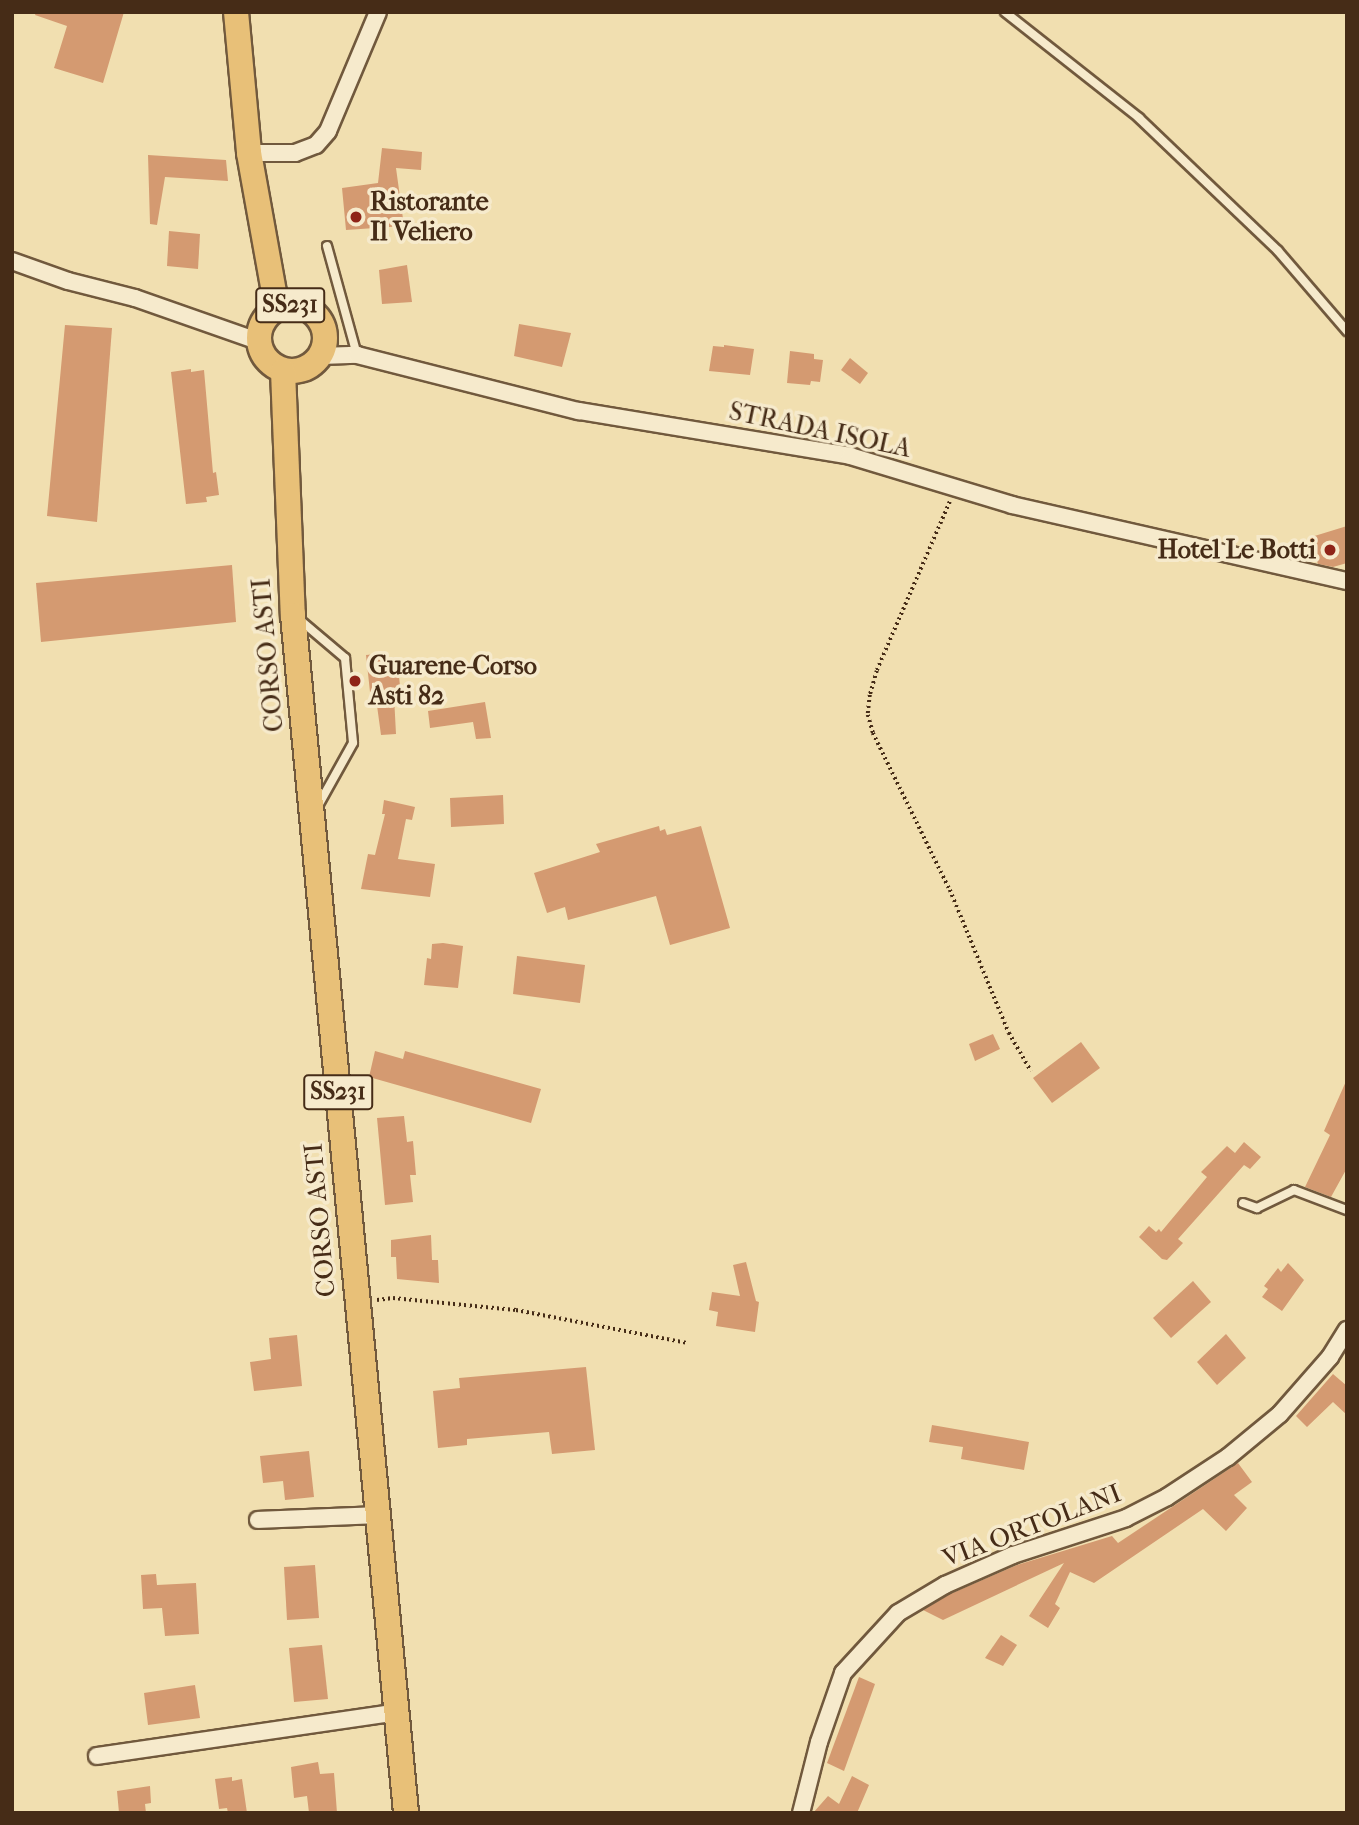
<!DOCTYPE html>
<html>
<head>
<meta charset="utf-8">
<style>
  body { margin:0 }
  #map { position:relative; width:1359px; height:1825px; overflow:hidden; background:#f1dfb0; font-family:"IM FELL French Canon",serif }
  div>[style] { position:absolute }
  .building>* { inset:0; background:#d49a71 }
  .path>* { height:3.5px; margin-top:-1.75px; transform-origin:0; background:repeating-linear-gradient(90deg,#462c17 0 2px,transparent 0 5.5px) }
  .roads { filter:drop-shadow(2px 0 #71593d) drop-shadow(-2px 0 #71593d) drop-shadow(0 2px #71593d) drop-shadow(0 -2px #71593d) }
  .lane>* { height:8px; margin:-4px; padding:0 4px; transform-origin:4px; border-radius:4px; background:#f6eacc }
  .street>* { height:16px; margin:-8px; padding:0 8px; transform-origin:8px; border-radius:8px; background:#f6eacc }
  .primary>* { height:24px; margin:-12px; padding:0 12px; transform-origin:12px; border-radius:12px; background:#e8c078 }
  .primary>.ring { margin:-12px; padding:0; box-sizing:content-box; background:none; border:24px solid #e8c078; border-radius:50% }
  .dots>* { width:19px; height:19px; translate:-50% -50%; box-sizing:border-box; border:4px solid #f6eacc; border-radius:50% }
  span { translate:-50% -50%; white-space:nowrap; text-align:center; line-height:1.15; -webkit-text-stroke:7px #f6eacc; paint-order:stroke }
  .shield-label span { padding:2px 5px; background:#f6eacc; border:2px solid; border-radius:5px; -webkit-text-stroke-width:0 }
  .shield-label { font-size:24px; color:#462c17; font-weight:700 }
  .poi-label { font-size:26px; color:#462c17; font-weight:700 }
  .left { translate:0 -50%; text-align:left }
  .right { translate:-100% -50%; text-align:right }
  .street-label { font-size:26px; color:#462c17 }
  .frame { position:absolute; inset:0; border:14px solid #462c17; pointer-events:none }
</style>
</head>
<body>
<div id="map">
  <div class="building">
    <div style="clip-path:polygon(36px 12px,124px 12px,103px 83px,54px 68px,67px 26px,35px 15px)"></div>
    <div style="clip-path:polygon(382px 148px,422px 152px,421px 170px,396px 168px,404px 226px,346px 230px,342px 188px,378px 183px)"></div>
    <div style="clip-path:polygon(148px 155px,226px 160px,228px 181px,165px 177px,157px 225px,150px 224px)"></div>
    <div style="clip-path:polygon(169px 231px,200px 234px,198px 269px,167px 266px)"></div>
    <div style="clip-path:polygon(407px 265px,412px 302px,382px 304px,379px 270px)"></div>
    <div style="clip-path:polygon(519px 324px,571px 333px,562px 367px,514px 356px)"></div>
    <div style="clip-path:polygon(65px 325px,112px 328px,97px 522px,47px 516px)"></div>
    <div style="clip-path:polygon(724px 345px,754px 349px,750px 375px,709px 371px,713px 346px,724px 347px)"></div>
    <div style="clip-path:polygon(790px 351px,814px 354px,814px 359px,823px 360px,820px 382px,811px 381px,810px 385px,787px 383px)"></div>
    <div style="clip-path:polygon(850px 358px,868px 373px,860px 384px,841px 370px)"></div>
    <div style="clip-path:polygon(191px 369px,191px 372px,204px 370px,213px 473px,216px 472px,219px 495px,206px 497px,207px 502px,186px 504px,171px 372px)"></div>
    <div style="clip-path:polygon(1347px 526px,1347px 563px,1333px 567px,1318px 564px,1308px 538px)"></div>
    <div style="clip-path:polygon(232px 565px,236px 622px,41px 642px,36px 583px)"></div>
    <div style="clip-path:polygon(387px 653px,391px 666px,398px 666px,401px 696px,394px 696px,396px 734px,381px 735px,375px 691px,370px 692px,366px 655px)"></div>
    <div style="clip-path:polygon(485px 702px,491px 738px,476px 739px,473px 722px,430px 728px,428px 711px)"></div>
    <div style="clip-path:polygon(503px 795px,504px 824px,451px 827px,450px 798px)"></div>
    <div style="clip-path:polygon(384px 800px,415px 807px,412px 820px,406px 819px,398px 859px,435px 864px,430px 897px,361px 889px,368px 854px,375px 855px,385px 814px,382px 814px)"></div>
    <div style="clip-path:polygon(659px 826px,660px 831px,665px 829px,667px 835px,701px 826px,730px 928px,670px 945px,656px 896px,568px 920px,565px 907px,547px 913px,534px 873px,600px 852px,596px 844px)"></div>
    <div style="clip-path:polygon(443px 943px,463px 946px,458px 988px,424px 985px,427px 958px,431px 959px,432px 944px)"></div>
    <div style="clip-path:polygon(517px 956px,585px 965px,580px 1003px,513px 994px)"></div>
    <div style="clip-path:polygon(993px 1034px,1000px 1049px,975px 1061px,969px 1044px)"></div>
    <div style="clip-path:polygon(1081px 1042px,1100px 1068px,1052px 1103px,1033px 1078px)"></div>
    <div style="clip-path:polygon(375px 1051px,403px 1059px,405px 1051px,541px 1089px,531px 1123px,369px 1077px)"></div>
    <div style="clip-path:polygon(1347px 1079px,1347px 1168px,1331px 1197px,1305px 1187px,1330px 1135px,1324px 1131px)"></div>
    <div style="clip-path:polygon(404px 1116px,407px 1142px,413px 1141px,416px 1175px,410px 1175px,413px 1202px,385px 1205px,377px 1118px)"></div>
    <div style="clip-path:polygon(1244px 1142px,1261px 1157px,1250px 1169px,1244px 1165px,1178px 1239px,1183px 1243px,1167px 1260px,1162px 1259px,1139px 1237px,1149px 1226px,1156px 1232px,1159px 1229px,1161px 1232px,1207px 1177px,1201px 1172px,1227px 1146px,1235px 1153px)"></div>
    <div style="clip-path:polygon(431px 1235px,432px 1260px,438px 1260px,439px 1283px,397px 1279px,396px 1257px,391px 1257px,391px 1240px)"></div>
    <div style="clip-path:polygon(746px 1262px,756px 1301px,759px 1302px,755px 1332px,716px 1326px,718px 1312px,709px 1310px,712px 1292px,740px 1296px,733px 1265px)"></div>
    <div style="clip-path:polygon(1288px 1263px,1304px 1280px,1282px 1311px,1262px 1297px,1268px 1289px,1264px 1286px,1278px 1268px,1281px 1272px)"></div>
    <div style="clip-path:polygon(1193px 1281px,1211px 1302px,1171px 1338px,1153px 1318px)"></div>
    <div style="clip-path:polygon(1226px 1334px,1246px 1358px,1217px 1385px,1197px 1362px)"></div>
    <div style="clip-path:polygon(297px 1335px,302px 1386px,254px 1391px,250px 1362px,271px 1359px,269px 1338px)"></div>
    <div style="clip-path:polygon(586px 1367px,595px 1450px,552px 1454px,549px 1432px,467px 1439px,467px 1445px,438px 1448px,433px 1391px,460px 1388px,459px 1378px)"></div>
    <div style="clip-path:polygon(1333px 1374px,1347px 1386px,1347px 1415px,1333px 1402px,1307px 1427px,1296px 1416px)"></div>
    <div style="clip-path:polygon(932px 1425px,1029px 1442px,1024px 1470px,961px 1459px,963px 1447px,929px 1442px)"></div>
    <div style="clip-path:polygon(309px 1451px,314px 1497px,285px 1500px,283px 1481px,263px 1483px,260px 1456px)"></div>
    <div style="clip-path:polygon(1238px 1463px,1252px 1482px,1234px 1495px,1247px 1508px,1226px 1531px,1203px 1509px,1094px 1583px,1070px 1572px,1055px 1604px,1060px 1608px,1048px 1628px,1029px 1616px,1064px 1563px,943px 1620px,923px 1610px,950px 1594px,1017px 1565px,1112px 1536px,1118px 1543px)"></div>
    <div style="clip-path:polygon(315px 1565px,319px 1618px,287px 1620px,284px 1567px)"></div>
    <div style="clip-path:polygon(156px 1574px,157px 1585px,196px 1583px,199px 1634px,165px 1636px,162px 1608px,143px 1609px,141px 1575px)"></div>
    <div style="clip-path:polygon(1001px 1635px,1017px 1645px,1003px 1666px,985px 1658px)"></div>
    <div style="clip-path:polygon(322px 1645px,328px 1699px,294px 1702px,289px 1648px)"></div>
    <div style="clip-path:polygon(859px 1677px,875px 1684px,844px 1771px,827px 1763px)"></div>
    <div style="clip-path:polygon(195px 1685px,200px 1718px,148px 1725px,144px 1693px)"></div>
    <div style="clip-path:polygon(318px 1762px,320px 1774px,334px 1773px,337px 1813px,309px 1813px,307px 1796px,294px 1798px,291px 1767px)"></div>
    <div style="clip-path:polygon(852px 1776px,869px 1785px,857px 1813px,813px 1813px,828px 1796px,839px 1804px)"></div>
    <div style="clip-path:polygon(232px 1777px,232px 1781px,242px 1779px,247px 1813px,228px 1813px,227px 1808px,219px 1809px,215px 1779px)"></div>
    <div style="clip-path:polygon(150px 1786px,151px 1803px,145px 1804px,146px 1813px,119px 1813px,117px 1791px)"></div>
  </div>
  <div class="path">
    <div style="left:950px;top:502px;width:184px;rotate:113.4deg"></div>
    <div style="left:877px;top:671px;width:25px;rotate:106deg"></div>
    <div style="left:870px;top:695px;width:20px;rotate:96deg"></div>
    <div style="left:868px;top:715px;width:19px;rotate:74deg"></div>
    <div style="left:873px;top:733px;width:175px;rotate:63.9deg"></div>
    <div style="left:950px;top:890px;width:155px;rotate:67.6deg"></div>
    <div style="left:1009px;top:1033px;width:44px;rotate:59.9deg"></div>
    <div style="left:377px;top:1300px;width:16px;rotate:-7deg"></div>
    <div style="left:393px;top:1298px;width:124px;rotate:5.6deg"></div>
    <div style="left:516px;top:1310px;width:174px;rotate:10.9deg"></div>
  </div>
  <div class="roads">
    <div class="lane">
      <div style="left:1005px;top:12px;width:171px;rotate:38.3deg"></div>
      <div style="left:1139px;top:118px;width:192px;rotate:43.7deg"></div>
      <div style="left:1278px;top:251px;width:106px;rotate:49.2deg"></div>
      <div style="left:327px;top:246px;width:113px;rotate:74.6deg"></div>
      <div style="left:300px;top:620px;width:59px;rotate:40.2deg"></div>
      <div style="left:345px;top:658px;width:85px;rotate:84.6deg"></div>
      <div style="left:353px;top:743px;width:70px;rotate:119.1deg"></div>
      <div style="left:1243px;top:1203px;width:15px;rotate:20deg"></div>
      <div style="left:1257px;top:1208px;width:41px;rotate:-25.9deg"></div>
      <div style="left:1294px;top:1190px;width:57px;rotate:20.7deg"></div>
    </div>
    <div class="street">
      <div style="left:249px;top:153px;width:46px"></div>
      <div style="left:295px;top:153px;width:22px;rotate:-21deg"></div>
      <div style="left:316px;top:145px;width:18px;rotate:-49deg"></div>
      <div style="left:328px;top:131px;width:129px;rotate:-67.2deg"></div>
      <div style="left:12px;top:261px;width:59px;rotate:19.7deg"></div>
      <div style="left:68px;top:281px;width:69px;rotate:14.2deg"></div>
      <div style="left:135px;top:298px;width:130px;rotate:19.3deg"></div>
      <div style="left:320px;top:356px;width:37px;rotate:-2deg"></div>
      <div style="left:357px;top:355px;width:229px;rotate:14.2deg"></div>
      <div style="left:579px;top:411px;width:275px;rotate:9.4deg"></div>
      <div style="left:850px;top:456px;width:169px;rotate:16.8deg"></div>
      <div style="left:1012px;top:505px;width:344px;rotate:12.8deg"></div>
      <div style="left:258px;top:1520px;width:120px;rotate:-2.4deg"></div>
      <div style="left:97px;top:1756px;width:303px;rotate:-8.3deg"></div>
      <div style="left:801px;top:1813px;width:73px;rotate:-75.8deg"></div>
      <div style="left:819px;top:1742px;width:73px;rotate:-70.8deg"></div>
      <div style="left:843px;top:1673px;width:81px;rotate:-47.5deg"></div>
      <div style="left:898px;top:1613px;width:55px;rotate:-30.8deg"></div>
      <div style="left:945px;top:1585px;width:74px;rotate:-23.8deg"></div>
      <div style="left:1013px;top:1555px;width:119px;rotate:-18.1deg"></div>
      <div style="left:1126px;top:1518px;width:46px;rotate:-27.1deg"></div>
      <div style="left:1167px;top:1497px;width:73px;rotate:-33.3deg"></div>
      <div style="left:1228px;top:1457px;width:67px;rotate:-39.6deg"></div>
      <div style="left:1280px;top:1414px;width:76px;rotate:-48.7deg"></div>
      <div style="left:1330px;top:1357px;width:32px;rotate:-58deg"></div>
    </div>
    <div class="primary">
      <div style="left:236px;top:12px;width:142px;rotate:84.7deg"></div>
      <div style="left:249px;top:153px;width:158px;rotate:79.8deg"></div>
      <div class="ring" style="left:259px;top:305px;width:42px;height:42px"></div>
      <div style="left:283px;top:371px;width:244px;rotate:87.7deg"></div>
      <div style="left:293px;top:615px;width:1203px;rotate:84.61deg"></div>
    </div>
  </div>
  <div class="dots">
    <div style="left:356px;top:217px;background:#8f2418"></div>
    <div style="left:1330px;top:550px;background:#8f2418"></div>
    <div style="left:355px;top:681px;background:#8f2418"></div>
  </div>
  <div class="shield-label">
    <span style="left:290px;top:305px">SS231</span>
    <span style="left:338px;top:1092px">SS231</span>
  </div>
  <div class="poi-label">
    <span class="left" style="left:370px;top:217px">Ristorante<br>Il Veliero</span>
    <span class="right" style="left:1316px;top:550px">Hotel Le Botti</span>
    <span class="left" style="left:369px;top:681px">Guarene-Corso<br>Asti 82</span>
  </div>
  <div class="street-label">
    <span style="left:820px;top:430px;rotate:12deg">STRADA ISOLA</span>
    <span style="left:268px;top:655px;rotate:-95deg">CORSO ASTI</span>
    <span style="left:320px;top:1220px;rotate:-95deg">CORSO ASTI</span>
    <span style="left:1032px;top:1526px;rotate:-21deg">VIA ORTOLANI</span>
  </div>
  <div class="frame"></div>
</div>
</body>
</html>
